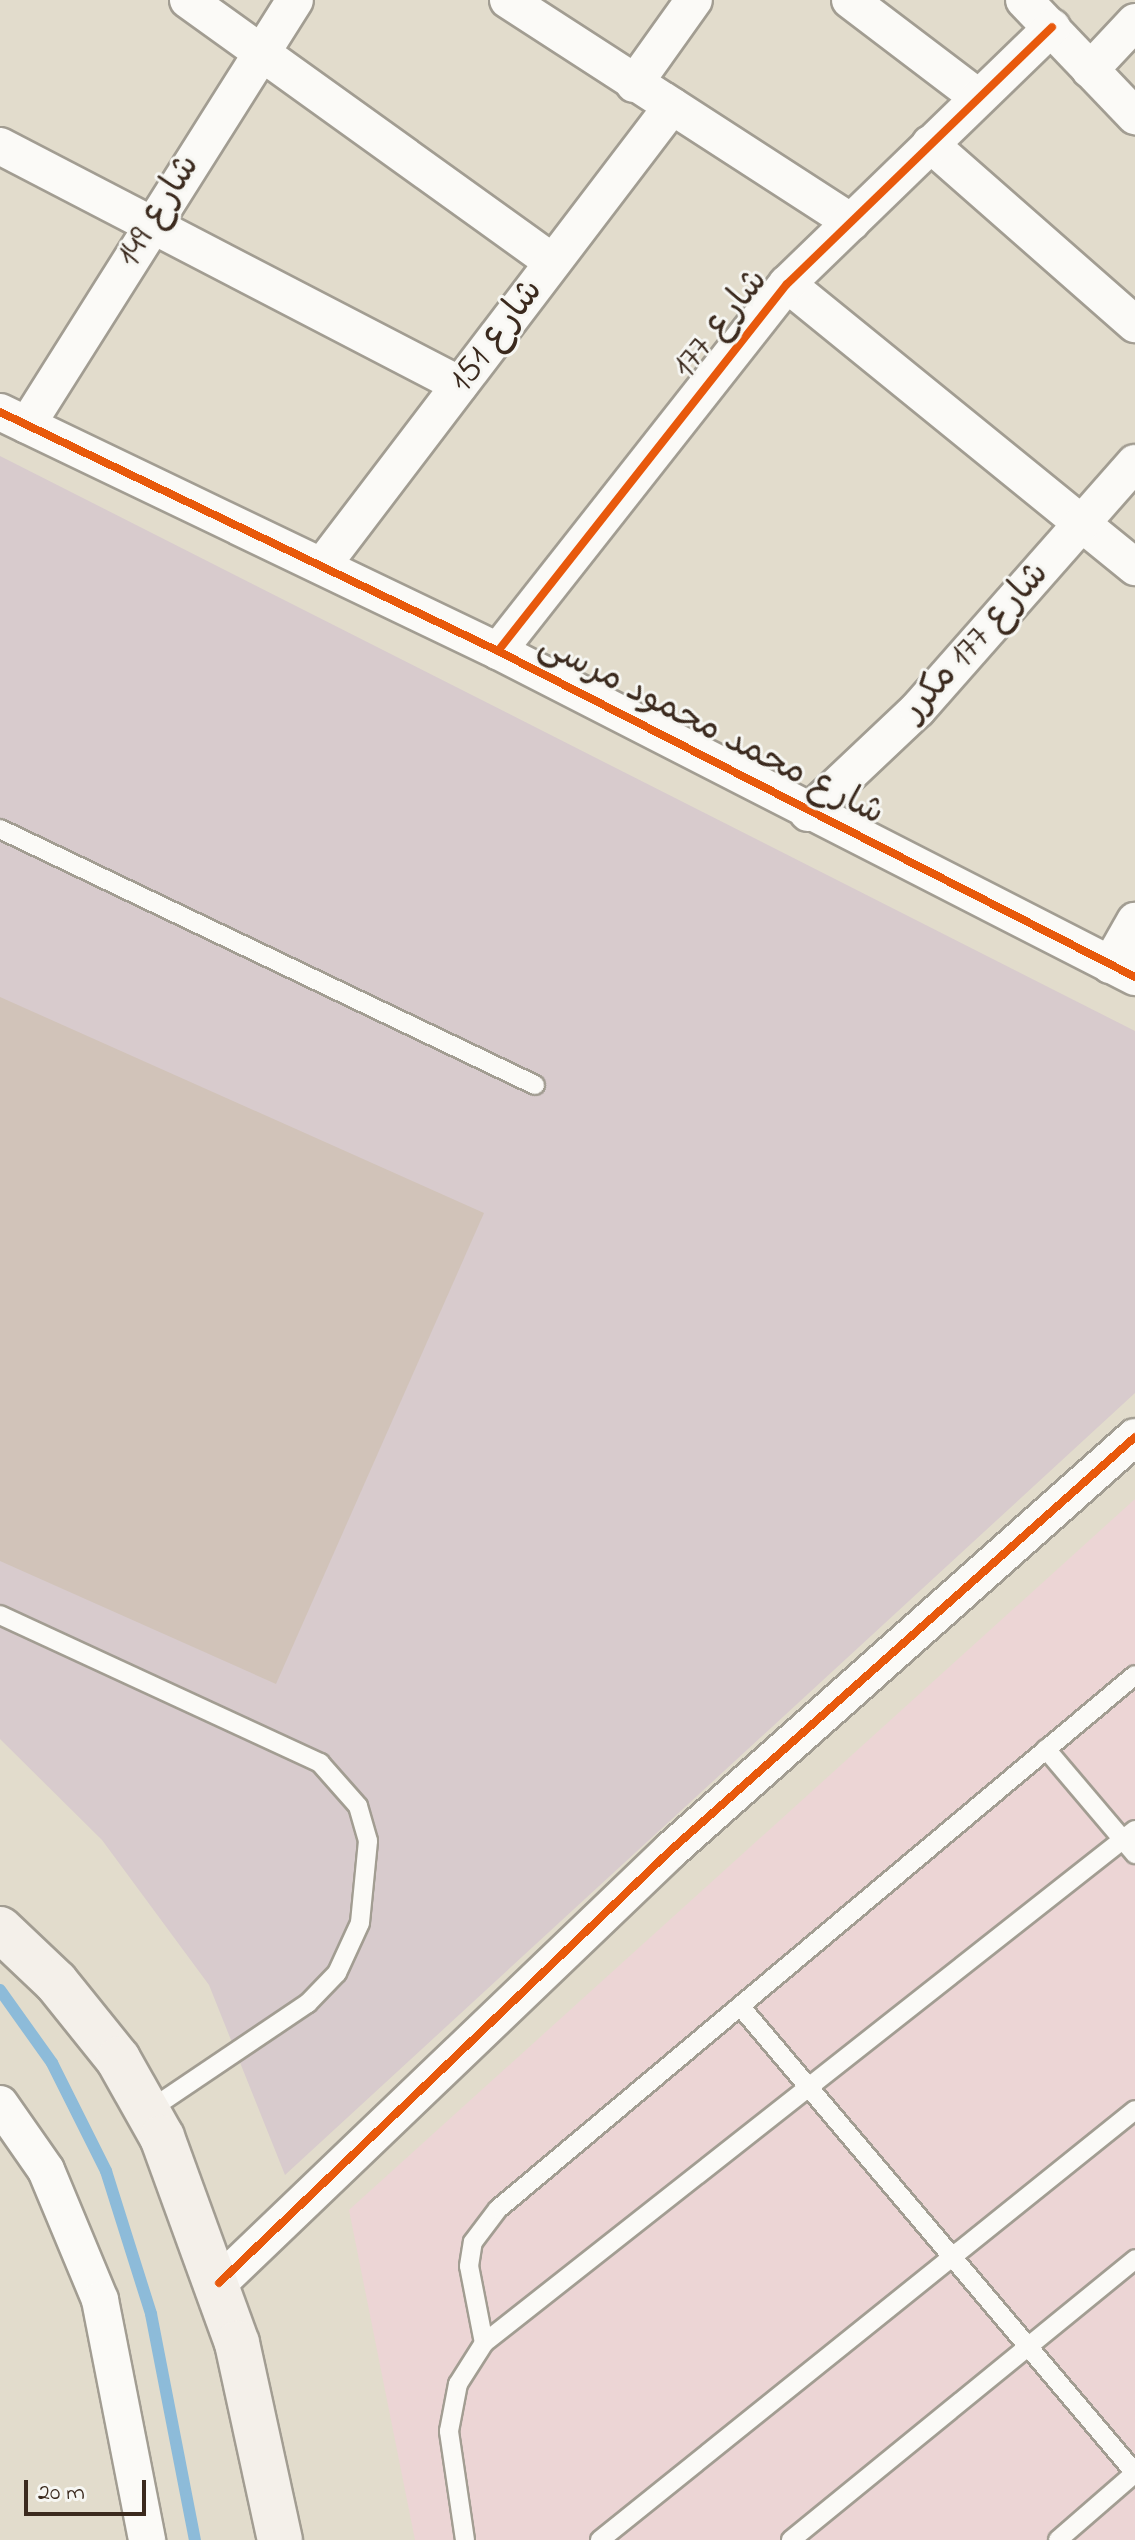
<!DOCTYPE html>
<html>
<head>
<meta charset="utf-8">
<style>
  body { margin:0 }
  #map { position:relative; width:1135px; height:2540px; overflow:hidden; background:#e2dccc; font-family:"Indie Flower","Playpen Sans Arabic",sans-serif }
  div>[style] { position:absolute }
  .built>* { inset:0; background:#ecd5d5 }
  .industrial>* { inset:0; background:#d8cbcd }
  .stream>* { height:12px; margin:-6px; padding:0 6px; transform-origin:6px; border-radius:6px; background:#8dbbd9 }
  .building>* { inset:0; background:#d1c3b9 }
  .roads { filter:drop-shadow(2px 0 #a29d92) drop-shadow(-2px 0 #a29d92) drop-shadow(0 2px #a29d92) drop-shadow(0 -2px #a29d92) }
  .lane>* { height:18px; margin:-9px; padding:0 9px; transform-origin:9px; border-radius:9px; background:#fbfaf7 }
  .street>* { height:36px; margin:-18px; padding:0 18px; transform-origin:18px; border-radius:18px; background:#fbfaf7 }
  .secondary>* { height:44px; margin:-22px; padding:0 22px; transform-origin:22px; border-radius:22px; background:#f4f0ea }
  .cycleway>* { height:8px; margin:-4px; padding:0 4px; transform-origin:4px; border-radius:4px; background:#e8590c }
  span { translate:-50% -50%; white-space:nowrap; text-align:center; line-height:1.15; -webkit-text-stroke:6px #f6f6f2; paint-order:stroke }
  .street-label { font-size:36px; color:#3b2a1e }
  .scale { position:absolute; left:24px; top:2480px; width:122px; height:36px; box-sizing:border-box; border:4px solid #3b2a1e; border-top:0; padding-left:10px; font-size:24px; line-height:28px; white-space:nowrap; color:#3b2a1e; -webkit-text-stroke:6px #f6f6f2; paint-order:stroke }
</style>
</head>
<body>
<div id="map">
  <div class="built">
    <div style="clip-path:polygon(1135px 1499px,1135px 2540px,415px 2540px,349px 2210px)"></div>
  </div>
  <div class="industrial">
    <div style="clip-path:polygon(0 456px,1135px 1031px,1135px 1393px,285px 2175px,209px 1985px,102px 1840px,0 1739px)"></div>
  </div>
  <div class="stream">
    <div style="left:0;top:1990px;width:90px;rotate:54.5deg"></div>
    <div style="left:52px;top:2063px;width:121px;rotate:63.4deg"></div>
    <div style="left:106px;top:2171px;width:150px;rotate:72.5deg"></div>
    <div style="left:151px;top:2314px;width:230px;rotate:79deg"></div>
  </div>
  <div class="building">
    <div style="clip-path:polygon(0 997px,484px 1213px,276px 1684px,0 1561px)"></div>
  </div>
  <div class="roads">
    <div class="lane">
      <div style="left:0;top:829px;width:593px;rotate:25.57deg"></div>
      <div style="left:0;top:1615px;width:353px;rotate:24.8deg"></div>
      <div style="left:320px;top:1763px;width:57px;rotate:48.5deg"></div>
      <div style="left:358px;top:1806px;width:36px;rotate:74deg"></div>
      <div style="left:368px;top:1841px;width:82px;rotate:95.6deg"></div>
      <div style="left:360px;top:1923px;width:55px;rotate:114.7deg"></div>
      <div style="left:337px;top:1973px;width:42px;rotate:134deg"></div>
      <div style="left:308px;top:2003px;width:193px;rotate:146deg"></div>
      <div style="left:1046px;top:1749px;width:138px;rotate:49.7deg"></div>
      <div style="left:740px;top:2006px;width:612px;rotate:49.77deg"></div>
      <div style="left:1135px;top:2473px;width:102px;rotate:139deg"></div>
      <div style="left:484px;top:2343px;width:78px;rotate:-101deg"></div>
      <div style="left:469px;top:2266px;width:24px;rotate:-81deg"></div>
      <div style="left:473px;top:2242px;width:41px;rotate:-52.9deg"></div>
      <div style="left:498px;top:2209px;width:831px;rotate:-39.97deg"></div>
      <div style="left:465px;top:2540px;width:110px;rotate:-98.4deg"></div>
      <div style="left:449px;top:2431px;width:48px;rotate:-79.2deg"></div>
      <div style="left:458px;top:2384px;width:49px;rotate:-57.6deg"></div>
      <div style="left:484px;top:2343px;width:829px;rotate:-38.24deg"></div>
      <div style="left:600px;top:2540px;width:686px;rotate:-38.79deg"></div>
      <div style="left:791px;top:2540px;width:444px;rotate:-39.2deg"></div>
    </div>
    <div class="street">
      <div style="left:188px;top:0;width:449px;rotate:35.7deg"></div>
      <div style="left:508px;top:0;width:409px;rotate:32.9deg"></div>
      <div style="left:850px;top:0;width:161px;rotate:37.2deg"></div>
      <div style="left:1024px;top:0;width:161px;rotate:46.3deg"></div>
      <div style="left:1090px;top:70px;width:66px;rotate:-46.8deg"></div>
      <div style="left:634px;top:84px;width:103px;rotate:-54.5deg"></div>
      <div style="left:930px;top:144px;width:273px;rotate:41.3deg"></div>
      <div style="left:0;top:146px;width:518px;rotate:27.45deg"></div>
      <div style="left:787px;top:284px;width:449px;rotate:39.1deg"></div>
      <div style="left:0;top:412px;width:552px;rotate:25.64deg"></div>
      <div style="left:498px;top:651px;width:716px;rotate:27.1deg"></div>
      <div style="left:27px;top:425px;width:502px;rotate:-57.76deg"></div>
      <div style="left:322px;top:566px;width:578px;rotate:-52.73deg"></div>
      <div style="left:498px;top:651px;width:467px;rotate:-51.8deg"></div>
      <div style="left:787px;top:284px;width:369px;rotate:-44.1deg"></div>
      <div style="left:808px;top:813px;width:151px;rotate:-43.4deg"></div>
      <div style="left:918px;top:709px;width:328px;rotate:-48.6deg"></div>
      <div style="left:1110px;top:965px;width:51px;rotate:-60.4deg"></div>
      <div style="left:0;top:2104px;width:80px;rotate:55.1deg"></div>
      <div style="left:46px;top:2170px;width:141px;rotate:67.4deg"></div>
      <div style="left:100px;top:2300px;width:245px;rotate:78.9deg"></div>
      <div style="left:219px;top:2283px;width:626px;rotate:-43.77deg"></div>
      <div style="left:671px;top:1850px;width:621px;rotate:-41.67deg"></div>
    </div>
    <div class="secondary">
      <div style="left:0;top:1929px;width:77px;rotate:43.4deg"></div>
      <div style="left:56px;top:1982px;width:99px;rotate:51.2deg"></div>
      <div style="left:118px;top:2059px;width:90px;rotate:60.6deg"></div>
      <div style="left:162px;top:2137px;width:219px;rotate:70deg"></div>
      <div style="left:237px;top:2343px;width:202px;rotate:77.7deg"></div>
    </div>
  </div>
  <div class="cycleway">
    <div style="left:0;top:412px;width:552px;rotate:25.64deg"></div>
    <div style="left:498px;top:651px;width:716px;rotate:27.1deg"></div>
    <div style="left:498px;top:651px;width:467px;rotate:-51.8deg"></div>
    <div style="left:787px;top:284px;width:369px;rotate:-44.1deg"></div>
    <div style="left:219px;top:2283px;width:626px;rotate:-43.77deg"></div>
    <div style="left:671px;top:1850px;width:621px;rotate:-41.67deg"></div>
  </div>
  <div class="street-label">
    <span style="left:159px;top:211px;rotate:-58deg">شارع 149</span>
    <span style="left:721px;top:324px;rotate:-51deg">شارع 177</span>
    <span style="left:497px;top:336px;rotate:-53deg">شارع 151</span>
    <span style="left:976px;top:642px;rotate:-48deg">شارع 177 مكرر</span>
    <span style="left:711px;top:730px;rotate:27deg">شارع محمد محمود مرسى</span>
  </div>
  <div class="scale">20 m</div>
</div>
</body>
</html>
